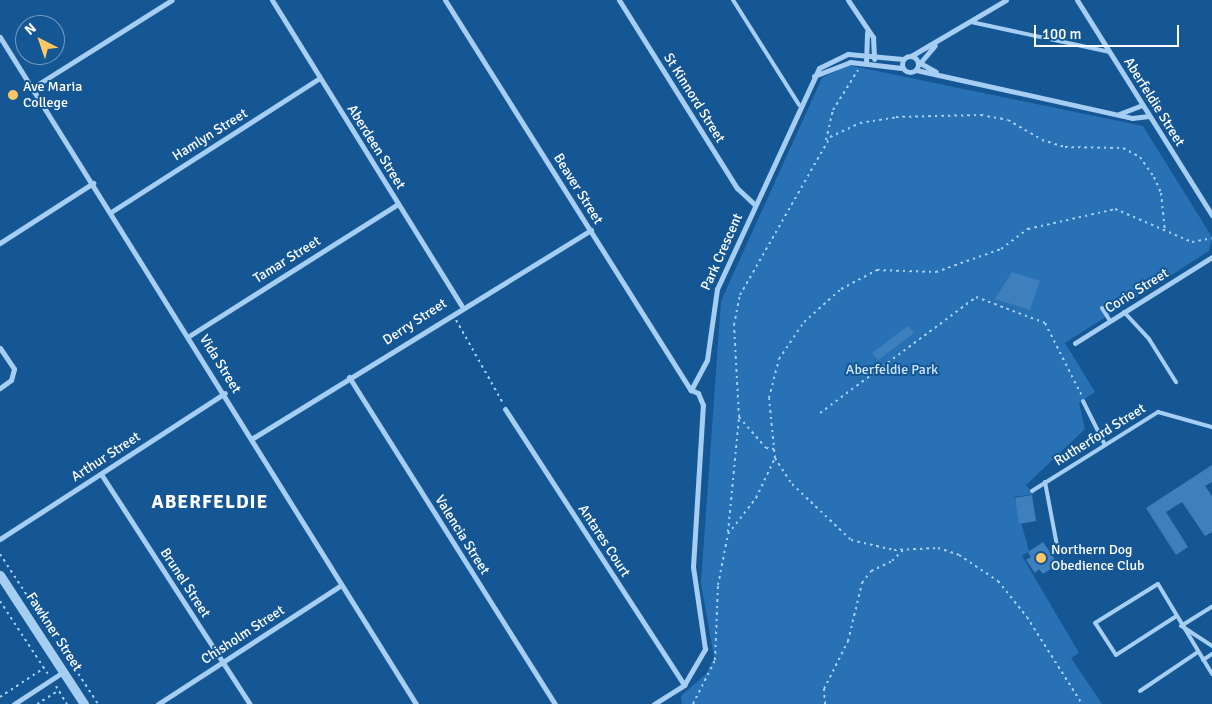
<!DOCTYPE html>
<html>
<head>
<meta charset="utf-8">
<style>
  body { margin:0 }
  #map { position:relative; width:1212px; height:704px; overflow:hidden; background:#155795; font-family:Signika,sans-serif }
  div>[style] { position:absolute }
  .green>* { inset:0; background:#2871b4 }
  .building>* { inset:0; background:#3d80bd }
  .path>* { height:2px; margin-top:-1px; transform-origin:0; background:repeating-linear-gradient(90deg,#a5cef2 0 2.5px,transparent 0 6.5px) }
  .service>* { height:4px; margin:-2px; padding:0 2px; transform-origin:2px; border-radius:2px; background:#a5cef2 }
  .minor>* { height:5px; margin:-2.5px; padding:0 2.5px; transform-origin:2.5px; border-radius:2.5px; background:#a5cef2 }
  .minor>.ring { margin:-2.5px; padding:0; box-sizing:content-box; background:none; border:5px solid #a5cef2; border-radius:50% }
  .tertiary>* { height:9px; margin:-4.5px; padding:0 4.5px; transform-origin:4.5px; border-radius:4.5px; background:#a5cef2 }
  .dots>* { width:14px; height:14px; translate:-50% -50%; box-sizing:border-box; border:2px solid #155795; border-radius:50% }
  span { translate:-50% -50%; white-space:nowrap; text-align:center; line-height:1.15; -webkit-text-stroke:4px #155795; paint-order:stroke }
  .poi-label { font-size:14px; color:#fff }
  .left { translate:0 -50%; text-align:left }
  .street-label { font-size:14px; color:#fff }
  .park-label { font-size:14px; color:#cce6fc }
  .district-label { font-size:19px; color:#fff; font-weight:700; letter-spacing:1px }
  .north { position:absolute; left:15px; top:15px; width:50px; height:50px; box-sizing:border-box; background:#155795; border:1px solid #739abf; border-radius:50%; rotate:319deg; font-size:14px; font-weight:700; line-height:20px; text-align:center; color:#fff }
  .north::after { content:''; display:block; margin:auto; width:18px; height:22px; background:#ffc666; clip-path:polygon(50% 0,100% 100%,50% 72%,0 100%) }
  .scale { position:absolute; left:1034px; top:25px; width:145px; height:22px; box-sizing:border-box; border:2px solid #fff; border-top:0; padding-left:6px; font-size:15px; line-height:18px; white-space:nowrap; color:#fff; -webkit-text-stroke:4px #155795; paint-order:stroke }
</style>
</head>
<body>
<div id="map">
  <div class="green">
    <div style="clip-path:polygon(848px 65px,1143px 126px,1212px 237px,1209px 251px,1065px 343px,1095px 392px,1079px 403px,1085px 429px,1026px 485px,1034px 494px,1014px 497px,1029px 551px,1022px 556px,1079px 653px,1071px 658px,1102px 704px,682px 704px,681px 696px,707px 673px,714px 657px,701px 583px,721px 301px,822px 78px)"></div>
  </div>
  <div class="building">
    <div style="clip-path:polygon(1012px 272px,1040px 281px,1030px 310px,995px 299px)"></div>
    <div style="clip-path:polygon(908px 326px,914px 333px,878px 360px,872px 353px)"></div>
    <div style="clip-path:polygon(1212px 465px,1212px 482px,1205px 486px,1212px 496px,1212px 532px,1205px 536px,1182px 502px,1166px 512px,1188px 547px,1176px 555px,1146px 508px)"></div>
    <div style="clip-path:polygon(1032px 495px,1036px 521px,1019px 524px,1015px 498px)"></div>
    <div style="clip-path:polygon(1043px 542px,1058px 564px,1043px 574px,1039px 569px,1035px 573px,1026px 560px,1031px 557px,1028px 552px)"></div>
  </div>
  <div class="path">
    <div style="left:826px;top:140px;width:31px;rotate:-77deg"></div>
    <div style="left:833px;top:110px;width:47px;rotate:-58deg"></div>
    <div style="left:456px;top:320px;width:95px;rotate:60.5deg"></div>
    <div style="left:820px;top:413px;width:194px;rotate:-36.6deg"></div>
    <div style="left:976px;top:297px;width:74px;rotate:20.6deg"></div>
    <div style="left:1045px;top:323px;width:80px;rotate:63.1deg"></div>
    <div style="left:739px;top:417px;width:41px;rotate:48.9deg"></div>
    <div style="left:766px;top:448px;width:8px;rotate:7deg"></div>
    <div style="left:775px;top:458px;width:31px;rotate:57deg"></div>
    <div style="left:792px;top:484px;width:81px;rotate:43.5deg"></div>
    <div style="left:851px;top:540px;width:44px;rotate:13.1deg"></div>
    <div style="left:894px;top:550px;width:44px;rotate:-2.6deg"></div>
    <div style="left:938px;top:548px;width:22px;rotate:18deg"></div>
    <div style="left:959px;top:555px;width:47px;rotate:33.7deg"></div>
    <div style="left:998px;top:581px;width:46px;rotate:51.1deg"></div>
    <div style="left:1027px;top:617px;width:103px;rotate:57.7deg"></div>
    <div style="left:728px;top:532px;width:116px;rotate:-84.5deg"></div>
    <div style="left:739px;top:417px;width:92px;rotate:-93.1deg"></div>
    <div style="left:734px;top:325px;width:31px;rotate:-79deg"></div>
    <div style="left:740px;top:295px;width:182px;rotate:-60.3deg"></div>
    <div style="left:830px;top:137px;width:33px;rotate:-25deg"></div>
    <div style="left:860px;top:123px;width:36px;rotate:-9deg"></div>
    <div style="left:896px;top:117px;width:85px;rotate:-1.3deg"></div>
    <div style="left:981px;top:115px;width:27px;rotate:10deg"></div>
    <div style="left:1008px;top:120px;width:39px;rotate:30deg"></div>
    <div style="left:1042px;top:140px;width:24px;rotate:17deg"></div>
    <div style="left:1065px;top:147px;width:58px;rotate:1deg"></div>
    <div style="left:1123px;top:148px;width:19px;rotate:28deg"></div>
    <div style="left:1140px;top:157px;width:24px;rotate:55deg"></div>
    <div style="left:1154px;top:177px;width:17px;rotate:66deg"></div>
    <div style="left:1161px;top:193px;width:36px;rotate:84deg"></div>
    <div style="left:0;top:554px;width:179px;rotate:56.8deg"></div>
    <div style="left:0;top:601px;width:87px;rotate:56.7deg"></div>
    <div style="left:56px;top:686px;width:21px;rotate:59deg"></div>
    <div style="left:0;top:697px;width:53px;rotate:-33.4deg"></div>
    <div style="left:37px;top:704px;width:26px;rotate:-32deg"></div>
    <div style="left:693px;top:704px;width:49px;rotate:-63.4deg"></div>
    <div style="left:715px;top:660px;width:75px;rotate:-87.7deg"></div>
    <div style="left:718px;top:585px;width:52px;rotate:-78.9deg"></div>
    <div style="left:728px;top:534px;width:46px;rotate:-52.1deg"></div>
    <div style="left:756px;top:498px;width:44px;rotate:-64.6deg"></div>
    <div style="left:775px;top:458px;width:60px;rotate:-95.7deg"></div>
    <div style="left:769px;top:398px;width:40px;rotate:-75.6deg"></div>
    <div style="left:779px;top:359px;width:45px;rotate:-56deg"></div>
    <div style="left:804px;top:322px;width:50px;rotate:-41.7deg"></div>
    <div style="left:841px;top:289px;width:41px;rotate:-27.8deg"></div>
    <div style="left:877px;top:270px;width:59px;rotate:1.9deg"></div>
    <div style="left:936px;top:272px;width:69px;rotate:-19.5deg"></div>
    <div style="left:1001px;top:249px;width:34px;rotate:-37deg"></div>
    <div style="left:1028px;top:229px;width:89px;rotate:-12.9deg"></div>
    <div style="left:1115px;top:209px;width:84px;rotate:23.2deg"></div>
    <div style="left:1192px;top:242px;width:20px;rotate:-11deg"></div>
    <div style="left:825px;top:704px;width:15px;rotate:-94deg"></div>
    <div style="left:824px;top:689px;width:54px;rotate:-63.4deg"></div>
    <div style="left:848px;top:641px;width:60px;rotate:-76.4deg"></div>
    <div style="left:862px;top:583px;width:15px;rotate:-53deg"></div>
    <div style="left:871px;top:571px;width:23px;rotate:-25deg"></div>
    <div style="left:892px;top:561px;width:16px;rotate:-45deg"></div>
  </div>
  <div class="service">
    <div style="left:733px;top:0;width:124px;rotate:57.8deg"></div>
    <div style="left:971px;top:22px;width:142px;rotate:12.2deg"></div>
    <div style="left:1102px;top:308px;width:15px;rotate:58deg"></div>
    <div style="left:1124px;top:312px;width:37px;rotate:47deg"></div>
    <div style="left:1149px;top:339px;width:51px;rotate:57.9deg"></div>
    <div style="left:1083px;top:401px;width:49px;rotate:63.4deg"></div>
    <div style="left:1045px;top:482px;width:70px;rotate:79.3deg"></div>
    <div style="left:1032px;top:491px;width:149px;rotate:-32.1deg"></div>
    <div style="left:1158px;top:412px;width:56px;rotate:15.5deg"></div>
    <div style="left:1175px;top:617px;width:70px;rotate:147.2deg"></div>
    <div style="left:1116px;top:655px;width:38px;rotate:-123deg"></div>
    <div style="left:1095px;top:623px;width:74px;rotate:-31.8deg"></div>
    <div style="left:1158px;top:584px;width:105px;rotate:59deg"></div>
    <div style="left:1181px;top:626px;width:36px;rotate:-32deg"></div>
    <div style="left:1183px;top:627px;width:35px;rotate:33deg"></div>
    <div style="left:1203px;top:660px;width:11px;rotate:-34deg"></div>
    <div style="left:1140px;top:691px;width:70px;rotate:-33.9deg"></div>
  </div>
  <div class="minor">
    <div style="left:272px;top:0;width:359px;rotate:58.2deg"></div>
    <div style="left:445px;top:0;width:461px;rotate:57.8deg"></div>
    <div style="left:619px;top:0;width:222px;rotate:57.9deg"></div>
    <div style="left:737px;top:188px;width:25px;rotate:43deg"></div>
    <div style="left:848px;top:0;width:45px;rotate:56deg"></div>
    <div style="left:873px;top:37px;width:22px;rotate:87deg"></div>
    <div style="left:1077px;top:0;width:254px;rotate:57.9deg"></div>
    <div style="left:0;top:37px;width:786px;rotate:58.05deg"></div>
    <div class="ring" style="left:902px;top:56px;width:11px;height:11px"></div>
    <div style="left:911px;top:56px;width:110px;rotate:-30.5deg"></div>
    <div style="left:866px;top:63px;width:31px;rotate:-88deg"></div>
    <div style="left:920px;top:63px;width:23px;rotate:-50deg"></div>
    <div style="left:920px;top:63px;width:18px;rotate:29deg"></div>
    <div style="left:916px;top:70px;width:221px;rotate:12.5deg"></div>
    <div style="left:1132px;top:118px;width:17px;rotate:-7deg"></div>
    <div style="left:814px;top:76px;width:39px;rotate:-21deg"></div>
    <div style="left:850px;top:62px;width:52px;rotate:6.6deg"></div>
    <div style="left:32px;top:88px;width:165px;rotate:-32.2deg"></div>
    <div style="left:1119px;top:114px;width:25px;rotate:-21deg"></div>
    <div style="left:111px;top:212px;width:248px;rotate:-32.7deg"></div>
    <div style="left:0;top:243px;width:111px;rotate:-32.8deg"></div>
    <div style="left:189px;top:336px;width:247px;rotate:-32.3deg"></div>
    <div style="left:1075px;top:343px;width:162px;rotate:-32.1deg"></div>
    <div style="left:0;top:348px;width:25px;rotate:56deg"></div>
    <div style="left:14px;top:369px;width:11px;rotate:105deg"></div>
    <div style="left:11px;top:380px;width:14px;rotate:144deg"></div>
    <div style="left:349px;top:377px;width:386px;rotate:57.8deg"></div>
    <div style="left:691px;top:390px;width:34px;rotate:-62deg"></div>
    <div style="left:707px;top:360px;width:72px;rotate:-82deg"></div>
    <div style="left:717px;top:289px;width:243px;rotate:-65.2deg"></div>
    <div style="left:819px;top:68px;width:32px;rotate:-26deg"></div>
    <div style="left:848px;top:54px;width:55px;rotate:5.2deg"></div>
    <div style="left:505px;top:409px;width:329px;rotate:57deg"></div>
    <div style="left:253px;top:438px;width:397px;rotate:-31.6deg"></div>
    <div style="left:101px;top:474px;width:274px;rotate:57.1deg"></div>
    <div style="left:0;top:539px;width:268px;rotate:-33deg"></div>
    <div style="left:14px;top:704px;width:59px;rotate:-33.1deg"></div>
    <div style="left:158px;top:704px;width:217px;rotate:-33deg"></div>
    <div style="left:654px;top:704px;width:36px;rotate:-32deg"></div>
    <div style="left:684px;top:685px;width:42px;rotate:-59.7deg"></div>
    <div style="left:705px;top:649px;width:83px;rotate:-98.3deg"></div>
    <div style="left:693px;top:567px;width:162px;rotate:-86.5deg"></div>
    <div style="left:703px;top:405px;width:13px;rotate:-113deg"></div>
    <div style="left:698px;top:393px;width:8px;rotate:-157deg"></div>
  </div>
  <div class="tertiary">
    <div style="left:0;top:575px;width:154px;rotate:56.9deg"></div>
  </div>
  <div class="dots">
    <div style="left:13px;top:95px;background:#ffc666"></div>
    <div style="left:1041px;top:558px;background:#ffc666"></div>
  </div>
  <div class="poi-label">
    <span class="left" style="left:23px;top:95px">Ave Maria<br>College</span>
    <span class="left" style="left:1051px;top:558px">Northern Dog<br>Obedience Club</span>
  </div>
  <div class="street-label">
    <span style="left:694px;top:98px;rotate:58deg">St Kinnord Street</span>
    <span style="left:1154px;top:102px;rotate:58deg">Aberfeldie Street</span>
    <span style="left:210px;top:135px;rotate:-32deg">Hamlyn Street</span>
    <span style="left:376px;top:147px;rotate:58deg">Aberdeen Street</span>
    <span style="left:578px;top:189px;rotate:58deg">Beaver Street</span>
    <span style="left:722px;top:252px;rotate:-66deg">Park Crescent</span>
    <span style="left:287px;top:260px;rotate:-32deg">Tamar Street</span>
    <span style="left:1137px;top:291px;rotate:-32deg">Corio Street</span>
    <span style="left:415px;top:322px;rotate:-33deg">Derry Street</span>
    <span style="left:220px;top:364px;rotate:58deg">Vida Street</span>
    <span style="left:1100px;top:435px;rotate:-32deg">Rutherford Street</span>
    <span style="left:106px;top:457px;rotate:-33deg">Arthur Street</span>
    <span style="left:462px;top:535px;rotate:58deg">Valencia Street</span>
    <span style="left:604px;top:541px;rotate:57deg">Antares Court</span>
    <span style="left:185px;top:583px;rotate:57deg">Brunel Street</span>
    <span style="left:54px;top:632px;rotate:57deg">Fawkner Street</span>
    <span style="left:243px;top:635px;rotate:-33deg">Chisholm Street</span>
  </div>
  <div class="park-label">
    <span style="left:892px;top:370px">Aberfeldie Park</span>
  </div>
  <div class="district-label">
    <span style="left:210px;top:503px">ABERFELDIE</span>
  </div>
  <div class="north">N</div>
  <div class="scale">100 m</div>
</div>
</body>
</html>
